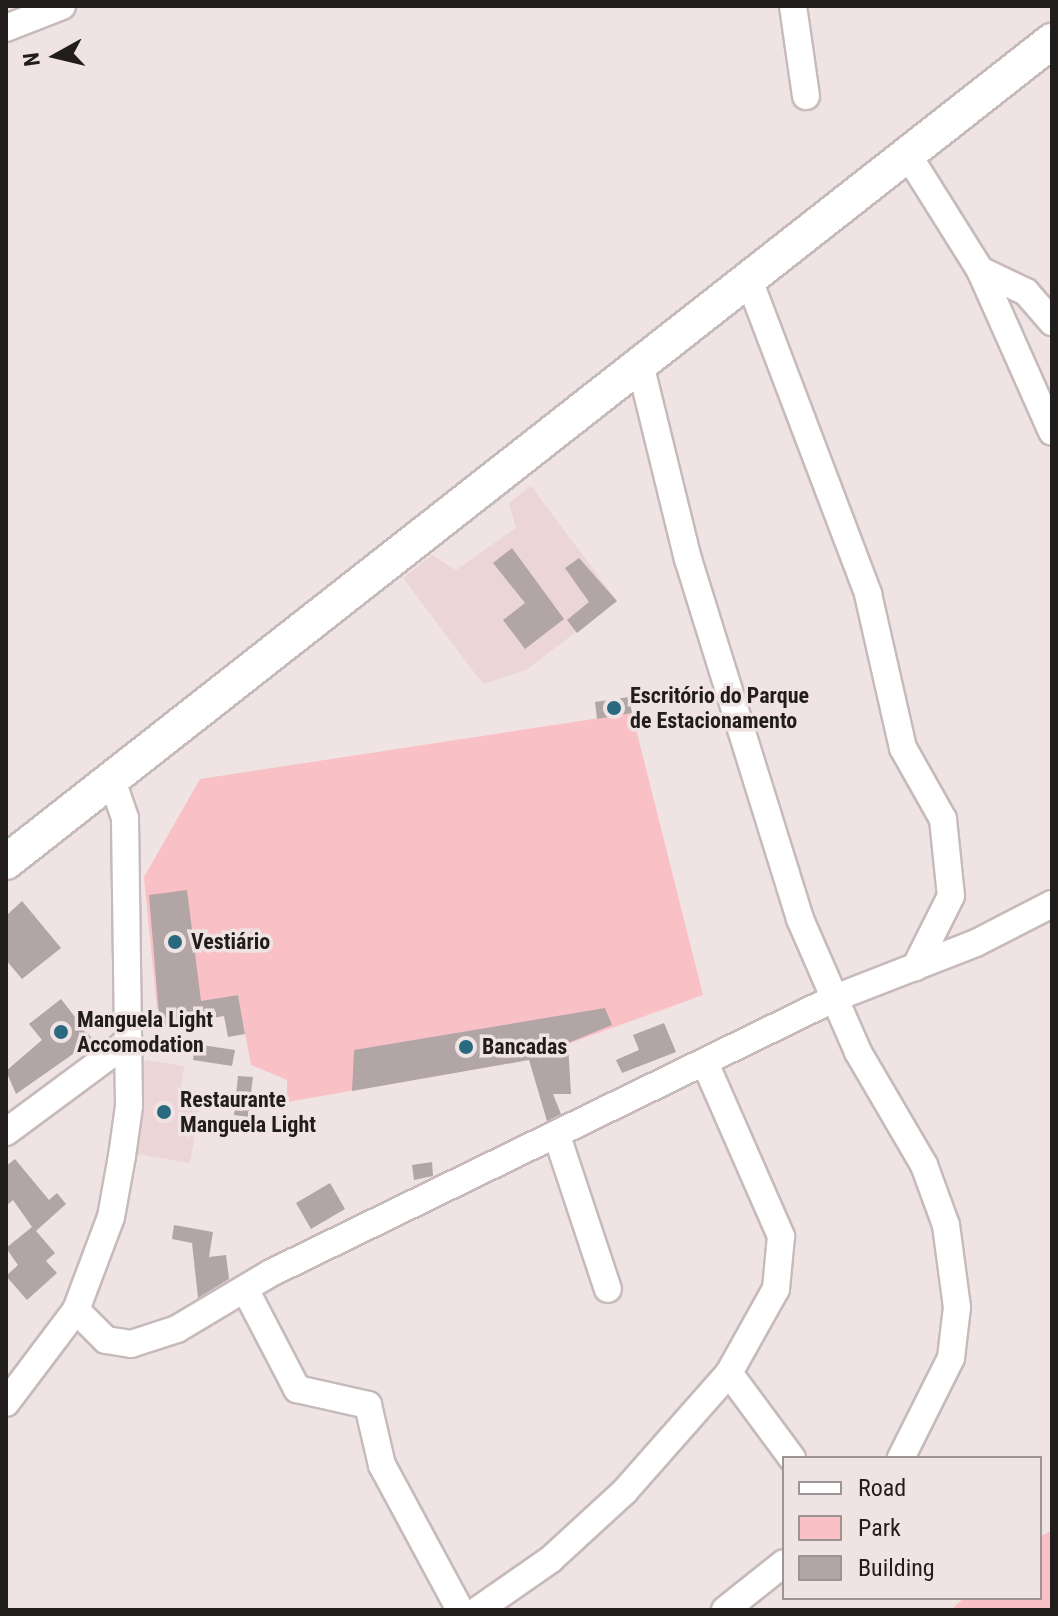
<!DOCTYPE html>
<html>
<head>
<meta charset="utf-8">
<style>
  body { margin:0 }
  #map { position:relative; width:1058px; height:1616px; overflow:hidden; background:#f0e3e4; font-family:"Roboto Condensed",sans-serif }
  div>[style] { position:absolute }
  .built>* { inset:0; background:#ebd5d7 }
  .green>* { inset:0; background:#f9c1c6 }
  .building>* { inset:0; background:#b1a5a6 }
  .roads { filter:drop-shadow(2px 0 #c7babb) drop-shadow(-2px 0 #c7babb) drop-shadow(0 2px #c7babb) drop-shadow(0 -2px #c7babb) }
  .minor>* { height:26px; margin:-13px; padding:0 13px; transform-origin:13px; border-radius:13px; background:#fff }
  .major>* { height:34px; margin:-17px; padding:0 17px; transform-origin:17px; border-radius:17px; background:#fff }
  .dots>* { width:22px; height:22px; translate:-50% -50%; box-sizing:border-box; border:4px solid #f0e3e4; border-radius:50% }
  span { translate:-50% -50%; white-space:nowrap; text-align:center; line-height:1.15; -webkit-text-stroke:7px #f0e3e4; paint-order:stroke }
  .poi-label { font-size:22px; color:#221d1d; font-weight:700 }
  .left { translate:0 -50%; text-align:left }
  .frame { position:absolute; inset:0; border:8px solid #221d1d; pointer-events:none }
  .legend { position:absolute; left:782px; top:1456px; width:260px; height:144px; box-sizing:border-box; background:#f0e3e4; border:2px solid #9e9494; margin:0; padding:10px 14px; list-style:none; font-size:24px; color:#221d1d }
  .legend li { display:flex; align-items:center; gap:16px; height:40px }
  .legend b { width:40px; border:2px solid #9e9494 }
  .north { position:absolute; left:16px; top:16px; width:80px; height:80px; -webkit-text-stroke:6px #f0e3e4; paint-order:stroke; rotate:262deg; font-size:22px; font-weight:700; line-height:32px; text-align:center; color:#221d1d }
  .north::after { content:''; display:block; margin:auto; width:28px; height:36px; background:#221d1d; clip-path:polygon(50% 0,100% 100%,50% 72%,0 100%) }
</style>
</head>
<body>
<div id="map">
  <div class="built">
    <div style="clip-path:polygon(531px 486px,617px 601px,526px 670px,483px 684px,403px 578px,432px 555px,456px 570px,516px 528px,509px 503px)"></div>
    <div style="clip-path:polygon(145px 1060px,184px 1066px,181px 1088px,202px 1092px,190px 1163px,131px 1153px)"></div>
  </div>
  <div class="green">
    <div style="clip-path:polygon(632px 713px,703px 995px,521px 1061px,287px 1102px,287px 1080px,251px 1065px,238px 995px,157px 1009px,144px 877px,200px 779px)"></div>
    <div style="clip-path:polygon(1052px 1531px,1052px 1610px,951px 1610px,964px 1598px,1040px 1598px,1040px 1536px)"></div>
  </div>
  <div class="building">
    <div style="clip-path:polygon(512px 548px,564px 619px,525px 649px,503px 620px,525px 603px,493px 563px)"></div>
    <div style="clip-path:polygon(579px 558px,617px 601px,577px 633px,567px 620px,589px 602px,565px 568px)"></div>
    <div style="clip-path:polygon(629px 697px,632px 713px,597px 719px,595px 702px)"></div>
    <div style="clip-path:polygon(187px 890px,201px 1001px,238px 995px,245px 1034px,228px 1037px,224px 1016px,160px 1027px,149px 895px)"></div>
    <div style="clip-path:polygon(22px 901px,61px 948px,22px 979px,6px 960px,6px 916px)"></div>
    <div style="clip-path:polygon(61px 999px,93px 1040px,16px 1094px,6px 1071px,42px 1040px,29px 1024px)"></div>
    <div style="clip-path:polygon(605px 1008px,612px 1025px,568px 1043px,571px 1094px,553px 1094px,561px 1114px,547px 1121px,529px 1060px,352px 1091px,354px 1050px)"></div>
    <div style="clip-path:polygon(664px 1023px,676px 1052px,622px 1073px,616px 1060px,639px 1050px,633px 1035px)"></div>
    <div style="clip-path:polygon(195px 1044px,235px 1050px,232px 1066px,193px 1060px)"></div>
    <div style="clip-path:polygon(238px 1076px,253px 1077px,248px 1117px,234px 1115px)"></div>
    <div style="clip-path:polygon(15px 1159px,49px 1200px,57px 1193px,66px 1204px,36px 1231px,55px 1253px,46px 1261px,57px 1273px,27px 1300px,6px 1276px,18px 1265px,6px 1248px,32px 1227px,13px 1200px,6px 1206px,6px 1166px)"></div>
    <div style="clip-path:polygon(432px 1162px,433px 1176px,414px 1180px,412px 1165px)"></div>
    <div style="clip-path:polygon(330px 1183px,345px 1209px,311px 1229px,296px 1203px)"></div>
    <div style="clip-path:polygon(174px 1225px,213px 1232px,209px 1257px,226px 1255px,229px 1279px,198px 1298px,192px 1243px,172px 1239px)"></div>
  </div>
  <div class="roads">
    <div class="minor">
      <div style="left:793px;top:6px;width:91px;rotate:81.8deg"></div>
      <div style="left:6px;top:28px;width:60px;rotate:-21.4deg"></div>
      <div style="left:908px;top:155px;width:136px;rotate:57.9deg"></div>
      <div style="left:980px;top:270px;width:177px;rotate:66deg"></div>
      <div style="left:980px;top:270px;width:51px;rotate:25.6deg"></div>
      <div style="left:1026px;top:292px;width:40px;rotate:49deg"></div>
      <div style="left:749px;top:280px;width:336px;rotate:69.2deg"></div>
      <div style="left:868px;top:594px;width:158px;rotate:77.2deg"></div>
      <div style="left:903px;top:748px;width:81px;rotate:60.6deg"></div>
      <div style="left:943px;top:819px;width:77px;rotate:84.1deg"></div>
      <div style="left:951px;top:896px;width:80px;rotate:116.6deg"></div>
      <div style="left:640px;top:364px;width:201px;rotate:76.2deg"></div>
      <div style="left:688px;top:559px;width:377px;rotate:72.7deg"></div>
      <div style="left:800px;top:919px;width:145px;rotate:66.4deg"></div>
      <div style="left:858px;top:1052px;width:131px;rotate:59.7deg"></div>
      <div style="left:924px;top:1165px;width:64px;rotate:69.9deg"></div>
      <div style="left:946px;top:1225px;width:83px;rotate:82.4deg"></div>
      <div style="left:957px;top:1307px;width:51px;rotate:96.7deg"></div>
      <div style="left:951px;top:1358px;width:112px;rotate:116.6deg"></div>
      <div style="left:6px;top:1132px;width:153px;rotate:-36.5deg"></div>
      <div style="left:557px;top:1136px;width:161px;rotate:71.6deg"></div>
      <div style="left:245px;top:1289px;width:113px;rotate:62.5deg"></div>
      <div style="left:297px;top:1389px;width:73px;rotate:12.7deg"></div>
      <div style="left:368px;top:1405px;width:62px;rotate:76.9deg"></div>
      <div style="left:382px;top:1465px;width:165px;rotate:61.7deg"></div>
      <div style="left:76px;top:1310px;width:42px;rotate:45deg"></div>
      <div style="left:106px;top:1340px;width:25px;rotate:9deg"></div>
      <div style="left:131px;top:1344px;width:48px;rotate:-18.1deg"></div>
      <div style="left:177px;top:1329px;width:109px;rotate:-30.8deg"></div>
      <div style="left:271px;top:1273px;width:627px;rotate:-25.99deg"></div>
      <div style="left:835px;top:998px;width:151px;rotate:-21.3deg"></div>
      <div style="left:976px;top:943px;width:85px;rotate:-27.2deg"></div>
      <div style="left:729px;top:1373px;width:106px;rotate:53.5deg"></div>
      <div style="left:6px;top:1403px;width:116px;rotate:-53deg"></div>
      <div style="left:76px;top:1310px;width:99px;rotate:-69.4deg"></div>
      <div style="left:111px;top:1217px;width:62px;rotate:-79.8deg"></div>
      <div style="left:122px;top:1156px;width:50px;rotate:-82deg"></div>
      <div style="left:129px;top:1106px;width:288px;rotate:-90.8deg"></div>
      <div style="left:125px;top:818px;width:39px;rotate:-109deg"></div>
      <div style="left:478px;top:1610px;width:88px;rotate:-34.8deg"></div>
      <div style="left:550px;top:1560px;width:102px;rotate:-42.6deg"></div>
      <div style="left:625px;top:1491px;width:157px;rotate:-48.6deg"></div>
      <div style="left:729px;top:1373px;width:96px;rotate:-60.8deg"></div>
      <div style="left:776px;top:1289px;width:53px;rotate:-84.6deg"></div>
      <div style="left:781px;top:1236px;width:187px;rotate:-113.7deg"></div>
      <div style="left:725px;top:1610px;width:75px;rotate:-38.5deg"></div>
    </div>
    <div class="major">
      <div style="left:6px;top:862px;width:1330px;rotate:-38.13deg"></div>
    </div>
  </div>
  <div class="dots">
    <div style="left:614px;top:708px;background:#2a6a7f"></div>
    <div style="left:175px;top:942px;background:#2a6a7f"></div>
    <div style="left:61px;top:1032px;background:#2a6a7f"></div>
    <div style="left:466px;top:1047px;background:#2a6a7f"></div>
    <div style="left:164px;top:1112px;background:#2a6a7f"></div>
  </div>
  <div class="poi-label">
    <span class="left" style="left:630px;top:708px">Escritório do Parque<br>de Estacionamento</span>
    <span class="left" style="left:191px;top:942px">Vestiário</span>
    <span class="left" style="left:77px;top:1032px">Manguela Light<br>Accomodation</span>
    <span class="left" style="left:482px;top:1047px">Bancadas</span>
    <span class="left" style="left:180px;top:1112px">Restaurante<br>Manguela Light</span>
  </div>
  <div class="frame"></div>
  <ul class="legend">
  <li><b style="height:10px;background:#fff"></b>Road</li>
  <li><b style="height:22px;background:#f9c1c6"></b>Park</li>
  <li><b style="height:22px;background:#b1a5a6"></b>Building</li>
  </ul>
  <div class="north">N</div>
</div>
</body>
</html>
